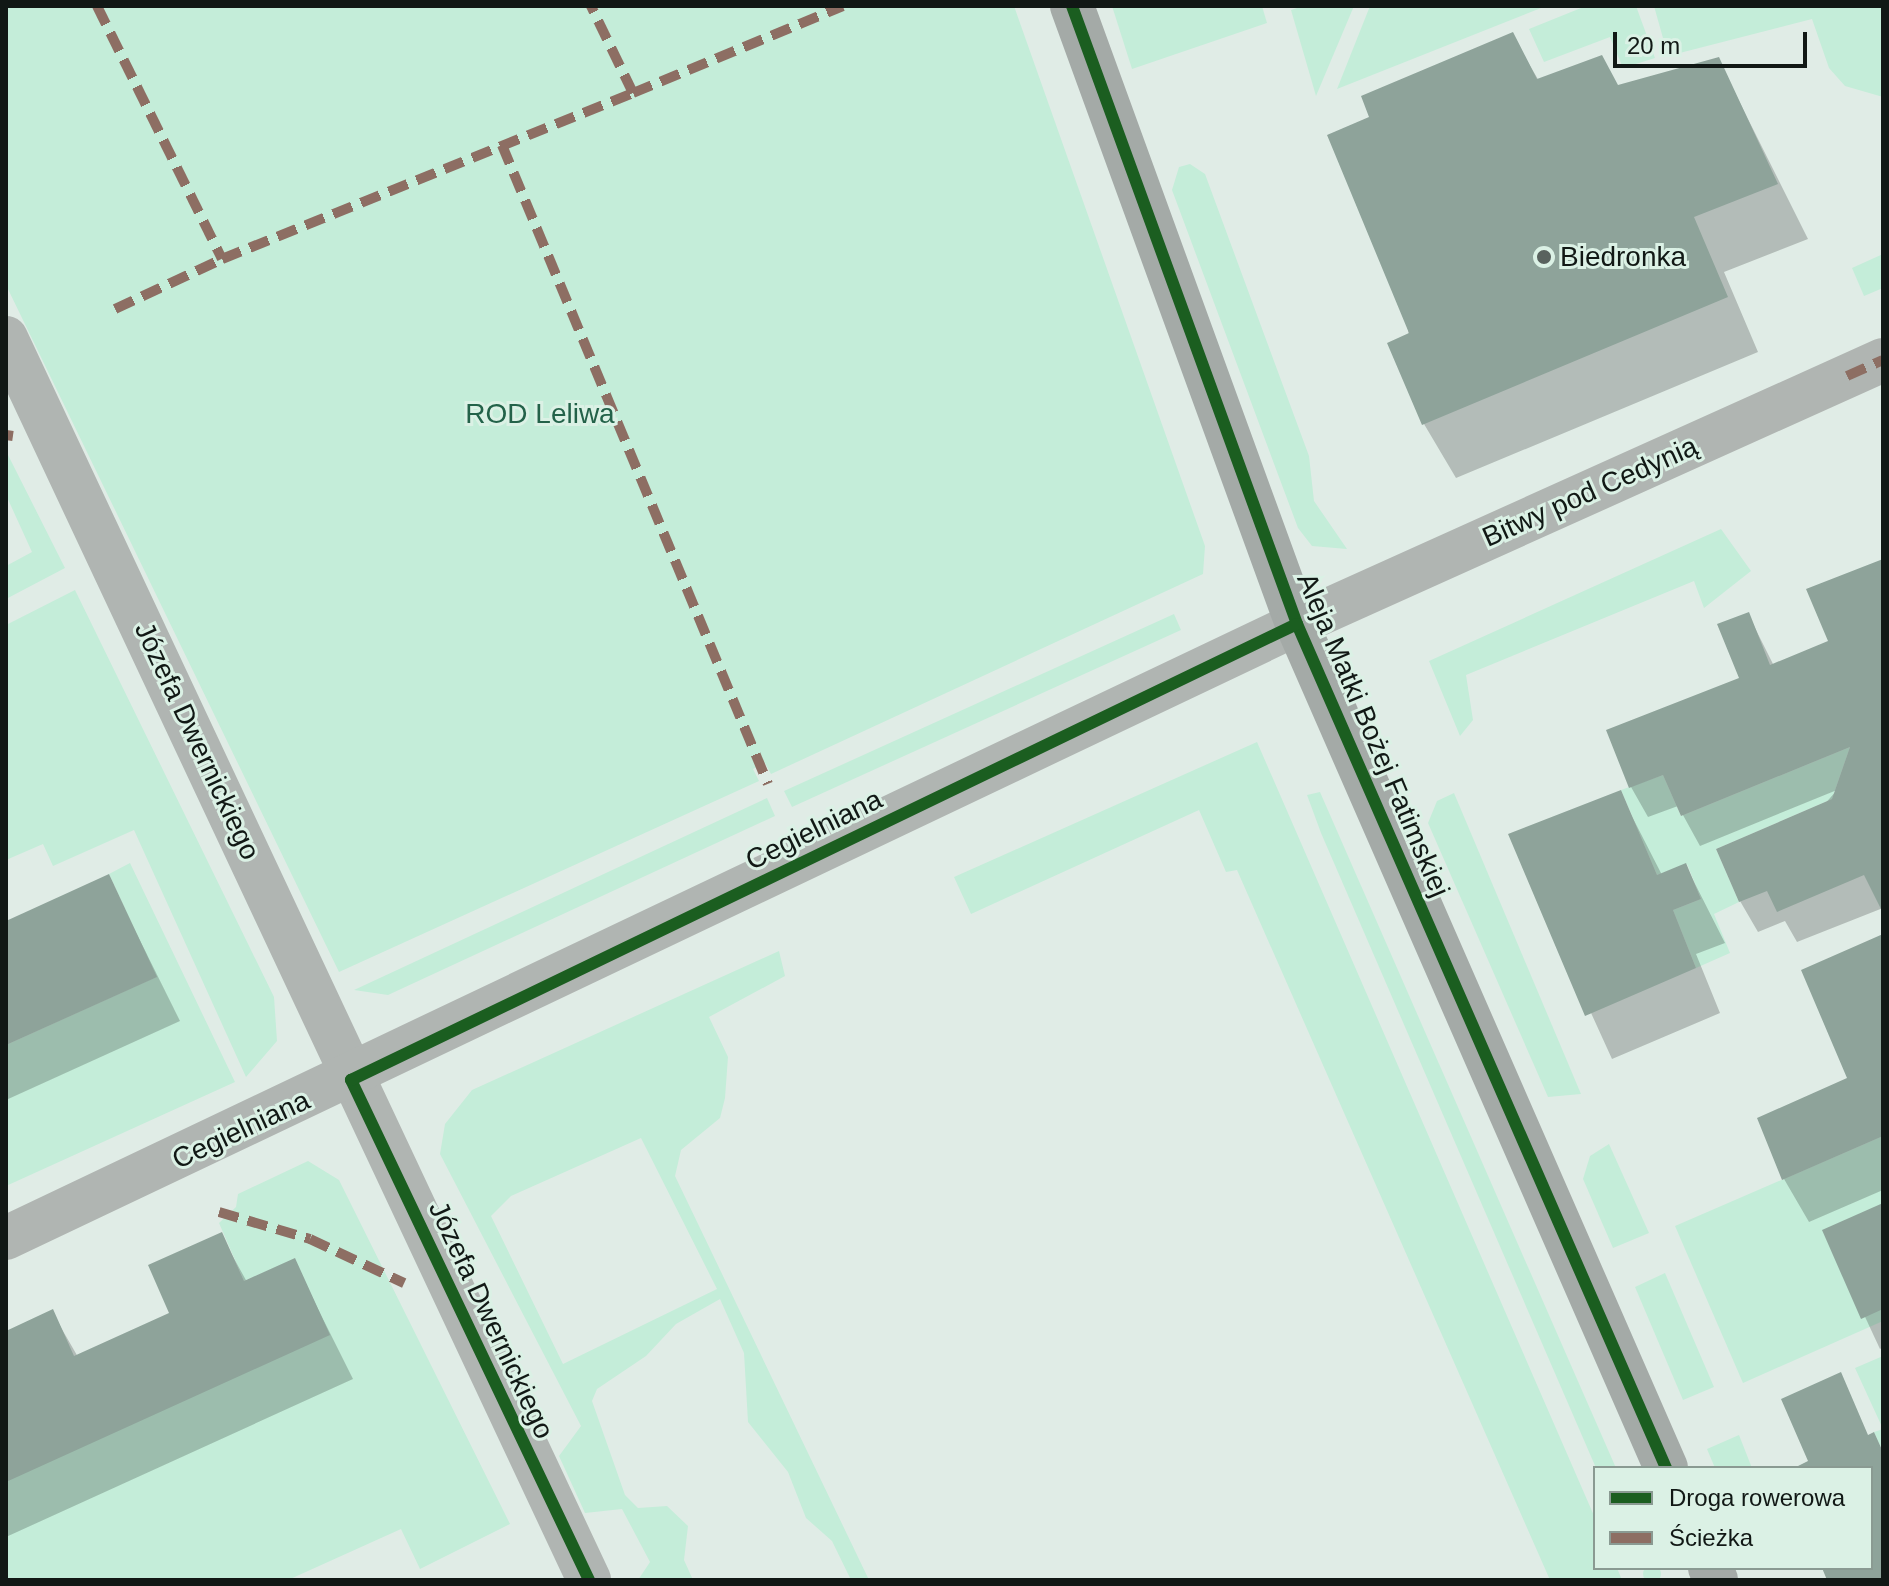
<!DOCTYPE html>
<html>
<head>
<meta charset="utf-8">
<style>
  body { margin:0 }
  #map { position:relative; width:1889px; height:1586px; overflow:hidden; background:#e0ece6; font-family:Arial,sans-serif }
  div>[style] { position:absolute }
  .green>* { inset:0; background:#c4edd9 }
  .round { border-radius:50% }
  .shadow>* { inset:0; background:#0003 }
  .building>* { inset:0; background:#8ea39a }
  .street>* { height:44px; margin:-22px; padding:0 22px; transform-origin:22px; border-radius:22px; background:#b0b5b2 }
  .secondary>* { height:44px; margin:-22px; padding:0 22px; transform-origin:22px; border-radius:22px; background:#a4aaa7 }
  .quiet>* { height:10px; margin-top:-5px; transform-origin:0; background:repeating-linear-gradient(90deg,#8d6e63 0 20px,transparent 0 30px) }
  .cycleway>* { height:12px; margin:-6px; padding:0 6px; transform-origin:6px; border-radius:6px; background:#1b5e20 }
  .dots>* { width:22px; height:22px; translate:-50% -50%; box-sizing:border-box; border:4px solid #dbf1e5; border-radius:50% }
  span { translate:-50% -50%; white-space:nowrap; text-align:center; line-height:1.15; -webkit-text-stroke:6px #dbf1e5; paint-order:stroke }
  .poi-label { font-size:28px; color:#111815 }
  .left { translate:0 -50%; text-align:left }
  .park-label { font-size:28px; color:#236249 }
  .street-label { font-size:28px; color:#111815 }
  .frame { position:absolute; inset:0; border:8px solid #111815; pointer-events:none }
  .legend { position:absolute; left:1593px; top:1466px; width:280px; height:104px; box-sizing:border-box; background:#dbf1e5; border:2px solid #8a9a92; margin:0; padding:10px 14px; list-style:none; font-size:24px; color:#111815 }
  .legend li { display:flex; align-items:center; gap:16px; height:40px }
  .legend b { width:40px; border:2px solid #8a9a92 }
  .scale { position:absolute; left:1613px; top:32px; width:194px; height:36px; box-sizing:border-box; border:4px solid #111815; border-top:0; padding-left:10px; font-size:24px; line-height:28px; white-space:nowrap; color:#111815; -webkit-text-stroke:6px #dbf1e5; paint-order:stroke }
</style>
</head>
<body>
<div id="map">
  <div class="green">
    <div style="clip-path:polygon(6px 6px,1014px 6px,1205px 546px,1203px 574px,771px 774px,765px 763px,753px 769px,759px 781px,339px 972px,6px 285px)"></div>
    <div style="clip-path:polygon(1112px 6px,1262px 6px,1267px 23px,1132px 69px)"></div>
    <div style="clip-path:polygon(1303px 6px,1354px 6px,1316px 96px,1291px 10px)"></div>
    <div style="clip-path:polygon(1370px 6px,1546px 6px,1337px 89px)"></div>
    <div style="clip-path:polygon(1586px 6px,1636px 6px,1655px 58px,1623px 68px,1610px 37px,1544px 62px,1529px 29px)"></div>
    <div style="clip-path:polygon(1654px 6px,1883px 6px,1883px 97px,1845px 86px,1829px 68px,1812px 19px,1668px 56px)"></div>
    <div style="clip-path:polygon(1190px 164px,1205px 174px,1309px 456px,1314px 501px,1347px 549px,1312px 546px,1298px 528px,1172px 190px,1179px 167px)"></div>
    <div style="clip-path:polygon(1883px 254px,1883px 288px,1864px 296px,1852px 268px)"></div>
    <div style="clip-path:polygon(6px 451px,65px 568px,6px 599px,6px 566px,32px 552px,6px 495px)"></div>
    <div style="clip-path:polygon(1721px 529px,1751px 571px,1704px 608px,1694px 581px,1466px 675px,1473px 720px,1460px 736px,1429px 661px)"></div>
    <div style="clip-path:polygon(75px 590px,274px 997px,277px 1041px,246px 1077px,134px 830px,53px 866px,43px 844px,6px 860px,6px 625px)"></div>
    <div style="clip-path:polygon(1174px 614px,1181px 630px,792px 807px,784px 791px)"></div>
    <div style="clip-path:polygon(1257px 742px,1595px 1518px,1595px 1568px,1617px 1568px,1622px 1580px,1550px 1580px,1237px 870px,1226px 872px,1199px 810px,971px 914px,954px 877px)"></div>
    <div style="clip-path:polygon(1850px 747px,1832px 799px,1716px 849px,1739px 902px,1714px 914px,1730px 953px,1696px 968px,1673px 910px,1701px 899px,1687px 864px,1657px 875px,1621px 790px,1663px 775px,1681px 816px)"></div>
    <div style="clip-path:polygon(1320px 792px,1616px 1468px,1596px 1468px,1321px 833px,1307px 795px)"></div>
    <div style="clip-path:polygon(1454px 793px,1581px 1094px,1548px 1097px,1428px 823px,1437px 801px)"></div>
    <div style="clip-path:polygon(767px 798px,775px 816px,388px 995px,354px 990px)"></div>
    <div style="clip-path:polygon(130px 863px,235px 1082px,6px 1186px,6px 1045px,156px 977px,109px 874px)"></div>
    <div style="clip-path:polygon(evenodd,779px 951px,785px 976px,709px 1017px,728px 1057px,725px 1098px,720px 1118px,681px 1150px,675px 1176px,869px 1580px,851px 1580px,832px 1541px,806px 1518px,788px 1472px,748px 1422px,744px 1353px,720px 1299px,676px 1324px,646px 1356px,597px 1389px,592px 1401px,625px 1495px,638px 1508px,667px 1506px,688px 1526px,684px 1560px,693px 1580px,638px 1580px,650px 1562px,622px 1509px,585px 1513px,559px 1456px,581px 1426px,440px 1154px,445px 1124px,472px 1090px,779px 951px,641px 1138px,717px 1289px,563px 1364px,491px 1216px,511px 1196px,641px 1138px)"></div>
    <div style="clip-path:polygon(1883px 1136px,1883px 1321px,1743px 1383px,1675px 1226px)"></div>
    <div style="clip-path:polygon(1609px 1144px,1649px 1233px,1613px 1248px,1583px 1179px,1590px 1156px)"></div>
    <div style="clip-path:polygon(308px 1161px,339px 1180px,510px 1524px,420px 1569px,401px 1529px,288px 1580px,6px 1580px,6px 1482px,295px 1259px,244px 1281px,219px 1223px,236px 1207px,238px 1194px)"></div>
    <div style="clip-path:polygon(1665px 1273px,1714px 1387px,1683px 1400px,1635px 1287px)"></div>
    <div style="clip-path:polygon(1883px 1356px,1883px 1452px,1874px 1432px,1883px 1429px,1855px 1368px)"></div>
    <div style="clip-path:polygon(1739px 1435px,1752px 1468px,1715px 1468px,1707px 1449px)"></div>
    <div class="round" style="left:1643px;top:1565px;width:18px;height:18px"></div>
  </div>
  <div class="shadow">
    <div style="clip-path:polygon(1512px 35px,1539px 81px,1618px 87px,1718px 59px,1808px 239px,1724px 272px,1758px 352px,1456px 478px,1424px 424px,1372px 118px)"></div>
    <div style="clip-path:polygon(1883px 561px,1883px 908px,1797px 942px,1785px 921px,1758px 932px,1740px 901px,1837px 790px,1700px 846px,1678px 806px,1648px 817px,1631px 787px,1741px 680px,1748px 614px,1774px 666px,1832px 643px)"></div>
    <div style="clip-path:polygon(1620px 793px,1662px 875px,1686px 866px,1725px 943px,1696px 954px,1720px 1013px,1612px 1059px,1510px 835px)"></div>
    <div style="clip-path:polygon(108px 876px,180px 1021px,6px 1100px,6px 923px)"></div>
    <div style="clip-path:polygon(1883px 936px,1883px 1190px,1809px 1222px,1784px 1179px,1850px 1079px)"></div>
    <div style="clip-path:polygon(1883px 1206px,1883px 1347px,1880px 1349px,1825px 1231px)"></div>
    <div style="clip-path:polygon(221px 1235px,247px 1282px,294px 1261px,353px 1379px,6px 1537px,6px 1334px,52px 1312px,78px 1357px,172px 1314px)"></div>
  </div>
  <div class="building">
    <div style="clip-path:polygon(1513px 32px,1537px 79px,1602px 55px,1618px 85px,1719px 57px,1778px 184px,1694px 217px,1728px 297px,1422px 425px,1387px 343px,1409px 333px,1327px 135px,1369px 117px,1361px 96px)"></div>
    <div style="clip-path:polygon(1883px 559px,1883px 913px,1864px 875px,1777px 912px,1767px 891px,1739px 902px,1716px 849px,1832px 799px,1850px 747px,1681px 816px,1663px 775px,1629px 788px,1606px 730px,1739px 678px,1717px 624px,1749px 612px,1770px 665px,1828px 641px,1806px 589px)"></div>
    <div style="clip-path:polygon(1621px 790px,1657px 875px,1686px 863px,1701px 899px,1673px 910px,1696px 968px,1585px 1016px,1508px 834px)"></div>
    <div style="clip-path:polygon(109px 874px,157px 977px,6px 1045px,6px 921px)"></div>
    <div style="clip-path:polygon(1883px 934px,1883px 1136px,1782px 1180px,1757px 1118px,1847px 1078px,1801px 970px)"></div>
    <div style="clip-path:polygon(1883px 1203px,1883px 1309px,1861px 1319px,1822px 1230px)"></div>
    <div style="clip-path:polygon(222px 1232px,244px 1281px,295px 1258px,330px 1335px,6px 1482px,6px 1331px,53px 1309px,74px 1356px,169px 1313px,148px 1265px)"></div>
    <div style="clip-path:polygon(1841px 1372px,1868px 1435px,1874px 1432px,1883px 1452px,1883px 1580px,1827px 1580px,1822px 1568px,1871px 1568px,1871px 1468px,1794px 1468px,1808px 1461px,1781px 1399px)"></div>
  </div>
  <div class="street">
    <div style="left:6px;top:338px;width:1372px;rotate:64.85deg"></div>
    <div style="left:6px;top:1238px;width:1430px;rotate:-25.44deg"></div>
    <div style="left:1297px;top:624px;width:643px;rotate:-24.25deg"></div>
  </div>
  <div class="secondary">
    <div style="left:1072px;top:6px;width:658px;rotate:69.99deg"></div>
    <div style="left:1297px;top:624px;width:921px;rotate:66.38deg"></div>
    <div style="left:1710px;top:1568px;width:13px;rotate:63deg"></div>
  </div>
  <div class="quiet">
    <div style="left:97px;top:6px;width:282px;rotate:63.7deg"></div>
    <div style="left:222px;top:259px;width:443px;rotate:-22deg"></div>
    <div style="left:633px;top:93px;width:97px;rotate:-115.8deg"></div>
    <div style="left:633px;top:93px;width:227px;rotate:-22.5deg"></div>
    <div style="left:502px;top:145px;width:692px;rotate:67.4deg"></div>
    <div style="left:115px;top:309px;width:118px;rotate:-25deg"></div>
    <div style="left:1847px;top:376px;width:39px;rotate:-24deg"></div>
    <div style="left:6px;top:435px;width:7px;rotate:8deg"></div>
    <div style="left:219px;top:1212px;width:95px;rotate:16.5deg"></div>
    <div style="left:310px;top:1239px;width:104px;rotate:25.1deg"></div>
  </div>
  <div class="cycleway">
    <div style="left:1072px;top:6px;width:658px;rotate:69.99deg"></div>
    <div style="left:1297px;top:624px;width:921px;rotate:66.38deg"></div>
    <div style="left:589px;top:1580px;width:554px;rotate:-115.45deg"></div>
    <div style="left:351px;top:1080px;width:1050px;rotate:-25.74deg"></div>
  </div>
  <div class="dots">
    <div style="left:1544px;top:257px;background:#59625e"></div>
  </div>
  <div class="poi-label">
    <span class="left" style="left:1560px;top:257px">Biedronka</span>
  </div>
  <div class="park-label">
    <span style="left:540px;top:414px">ROD Leliwa</span>
  </div>
  <div class="street-label">
    <span style="left:1590px;top:492px;rotate:-24deg">Bitwy pod Cedynią</span>
    <span style="left:1373px;top:735px;rotate:67deg">Aleja Matki Bożej Fatimskiej</span>
    <span style="left:197px;top:741px;rotate:65deg">Józefa Dwernickiego</span>
    <span style="left:814px;top:830px;rotate:-26deg">Cegielniana</span>
    <span style="left:241px;top:1130px;rotate:-25deg">Cegielniana</span>
    <span style="left:491px;top:1320px;rotate:65deg">Józefa Dwernickiego</span>
  </div>
  <div class="frame"></div>
  <ul class="legend">
  <li><b style="height:10px;background:#1b5e20"></b>Droga rowerowa</li>
  <li><b style="height:10px;background:#8d6e63"></b>Ścieżka</li>
  </ul>
  <div class="scale">20 m</div>
</div>
</body>
</html>
